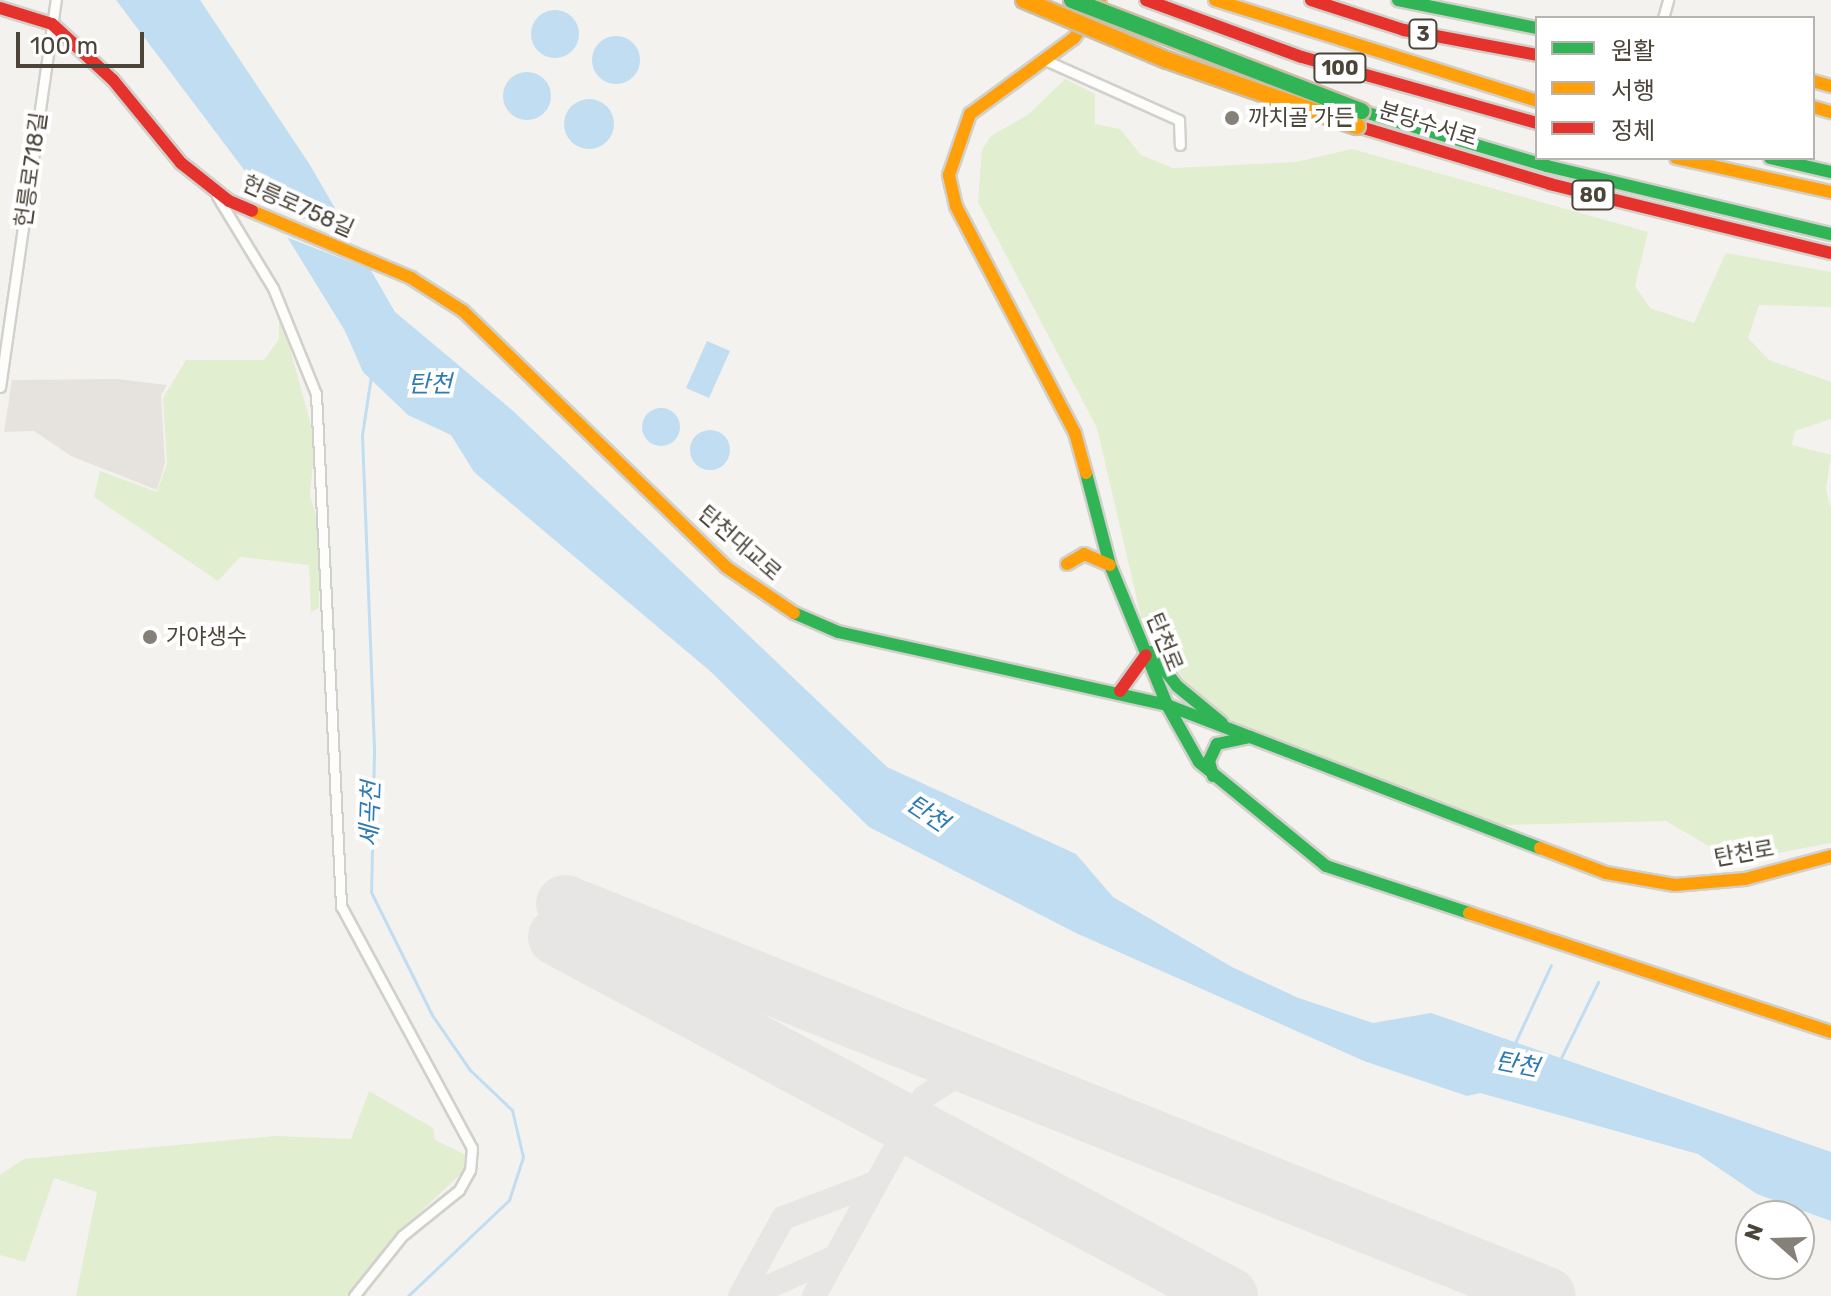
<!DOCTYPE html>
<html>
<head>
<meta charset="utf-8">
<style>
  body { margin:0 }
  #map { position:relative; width:1831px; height:1296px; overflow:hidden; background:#f4f2ee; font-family:Rubik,"Noto Sans KR",sans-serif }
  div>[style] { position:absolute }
  .green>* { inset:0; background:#e1eecf }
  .parking>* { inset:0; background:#e6e3df }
  .water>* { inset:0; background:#c0ddf1 }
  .round { border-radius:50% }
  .pier>* { inset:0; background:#f4f2ee }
  .stream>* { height:3px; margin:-1.5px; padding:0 1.5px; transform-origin:1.5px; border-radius:1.5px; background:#c0ddf1 }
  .taxiway>* { height:24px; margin:-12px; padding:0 12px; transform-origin:12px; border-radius:12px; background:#e8e6e4 }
  .runway>* { height:58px; margin:-29px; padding:0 29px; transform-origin:29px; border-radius:29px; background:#e8e6e4 }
  .roads { filter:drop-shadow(2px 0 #d2d0cb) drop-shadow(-2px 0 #d2d0cb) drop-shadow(0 2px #d2d0cb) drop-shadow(0 -2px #d2d0cb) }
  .street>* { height:9px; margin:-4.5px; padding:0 4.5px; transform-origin:4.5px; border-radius:4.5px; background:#fdfdfc }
  .fast>* { height:12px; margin:-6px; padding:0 6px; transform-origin:6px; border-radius:6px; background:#30b455 }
  .slow>* { height:12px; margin:-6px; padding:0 6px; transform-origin:6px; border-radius:6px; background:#ff9f0a }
  .jam>* { height:12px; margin:-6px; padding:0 6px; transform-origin:6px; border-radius:6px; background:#e5322d }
  .bridges { filter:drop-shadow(2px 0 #ccbfa9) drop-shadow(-2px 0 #ccbfa9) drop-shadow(0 2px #ccbfa9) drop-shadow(0 -2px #ccbfa9) }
  .fast-bridge>* { height:16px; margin:-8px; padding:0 8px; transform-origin:8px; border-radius:8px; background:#30b455 }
  .slow-bridge>* { height:16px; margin:-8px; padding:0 8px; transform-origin:8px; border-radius:8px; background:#ff9f0a }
  .dots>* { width:22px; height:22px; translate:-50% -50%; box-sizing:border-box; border:4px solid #fff; border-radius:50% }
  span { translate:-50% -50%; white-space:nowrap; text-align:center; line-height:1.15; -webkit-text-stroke:8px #fff; paint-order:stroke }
  .shield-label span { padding:2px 6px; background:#fff; border:2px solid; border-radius:6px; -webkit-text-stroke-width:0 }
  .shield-label { font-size:20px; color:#4b4439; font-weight:700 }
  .poi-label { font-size:22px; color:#4b4439 }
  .left { translate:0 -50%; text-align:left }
  .street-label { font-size:22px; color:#4b4439 }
  .water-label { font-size:24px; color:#2e7ab2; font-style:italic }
  .legend { position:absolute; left:1535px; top:16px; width:280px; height:144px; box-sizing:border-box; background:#fff; border:2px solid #b7b4b0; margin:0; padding:10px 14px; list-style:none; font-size:24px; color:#4b4439 }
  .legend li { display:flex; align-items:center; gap:16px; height:40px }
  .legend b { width:40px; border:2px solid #b7b4b0 }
  .north { position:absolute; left:1735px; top:1200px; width:80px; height:80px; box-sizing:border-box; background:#fff; border:2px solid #b7b4b0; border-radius:50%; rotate:290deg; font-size:22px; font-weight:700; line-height:32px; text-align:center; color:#4b4439 }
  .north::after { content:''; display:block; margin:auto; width:28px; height:36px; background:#868178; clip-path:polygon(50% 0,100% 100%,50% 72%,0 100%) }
  .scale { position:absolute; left:16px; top:32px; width:128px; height:36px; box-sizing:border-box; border:4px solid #4b4439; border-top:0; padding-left:10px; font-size:24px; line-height:28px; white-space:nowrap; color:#4b4439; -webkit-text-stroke:6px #fff; paint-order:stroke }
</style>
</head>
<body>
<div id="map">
  <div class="green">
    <div style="clip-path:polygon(1065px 79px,1095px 94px,1095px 124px,1120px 129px,1141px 155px,1173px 168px,1296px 162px,1352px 149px,1648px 232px,1635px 286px,1650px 308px,1694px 323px,1726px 253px,1831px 272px,1831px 307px,1759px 305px,1748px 338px,1769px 360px,1831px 382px,1831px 419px,1795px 431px,1792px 445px,1831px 455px,1826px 489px,1831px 509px,1831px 843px,1734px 861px,1666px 821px,1502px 825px,1257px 738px,1195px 695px,1142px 621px,1097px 428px,978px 202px,982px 150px,991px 136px,1029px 114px)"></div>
    <div style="clip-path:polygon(279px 309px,315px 440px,310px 495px,319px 526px,319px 608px,311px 612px,309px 565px,240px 557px,218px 581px,94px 497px,100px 471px,157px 492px,167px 464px,163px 398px,186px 360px,264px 360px,279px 339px)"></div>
    <div style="clip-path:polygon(369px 1091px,433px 1128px,435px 1140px,466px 1155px,466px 1169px,397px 1234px,349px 1296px,76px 1296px,97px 1192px,54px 1178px,25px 1262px,0 1255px,0 1175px,24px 1159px,275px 1136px,351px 1139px)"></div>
  </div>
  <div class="parking">
    <div style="clip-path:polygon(117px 379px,167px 385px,161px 395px,165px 463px,157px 490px,71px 456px,34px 431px,4px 432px,12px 380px)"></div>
  </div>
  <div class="water">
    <div style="clip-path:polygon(116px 0,200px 0,310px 165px,395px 312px,512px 410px,887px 767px,1076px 854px,1113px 897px,1232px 967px,1296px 997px,1373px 1023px,1431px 1013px,1831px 1152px,1831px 1221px,1757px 1194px,1698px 1154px,1480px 1093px,1467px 1096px,1364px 1061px,1076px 933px,869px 827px,710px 671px,474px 472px,451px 435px,408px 415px,363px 372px,345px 331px,254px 183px)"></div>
    <div class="round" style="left:531px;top:10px;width:48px;height:48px"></div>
    <div class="round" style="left:592px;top:36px;width:48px;height:48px"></div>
    <div class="round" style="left:503px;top:72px;width:48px;height:48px"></div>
    <div class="round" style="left:564px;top:99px;width:50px;height:50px"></div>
    <div style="clip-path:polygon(707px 341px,730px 351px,709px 398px,686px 388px)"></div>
    <div class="round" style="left:642px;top:408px;width:38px;height:38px"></div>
    <div class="round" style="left:690px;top:430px;width:40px;height:40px"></div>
  </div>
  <div class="pier">
    <div style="clip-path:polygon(261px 202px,356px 239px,374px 271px,281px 235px)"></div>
  </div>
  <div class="stream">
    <div style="left:371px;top:376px;width:60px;rotate:98.7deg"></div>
    <div style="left:362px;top:435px;width:317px;rotate:87.8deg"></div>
    <div style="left:374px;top:752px;width:140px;rotate:91.2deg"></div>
    <div style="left:371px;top:892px;width:137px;rotate:63.6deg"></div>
    <div style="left:432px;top:1015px;width:67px;rotate:55.4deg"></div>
    <div style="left:470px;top:1070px;width:58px;rotate:43.6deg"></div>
    <div style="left:512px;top:1110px;width:48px;rotate:76.8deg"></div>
    <div style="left:523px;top:1157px;width:45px;rotate:108deg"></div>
    <div style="left:509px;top:1200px;width:139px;rotate:136.5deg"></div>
    <div style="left:1514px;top:1045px;width:88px;rotate:-65.2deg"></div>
    <div style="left:1560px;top:1060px;width:87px;rotate:-64deg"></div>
  </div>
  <div class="taxiway">
    <div style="left:740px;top:1296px;width:89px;rotate:-61.1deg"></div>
    <div style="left:783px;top:1218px;width:98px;rotate:-20.8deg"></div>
    <div style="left:748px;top:1296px;width:95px;rotate:-24.1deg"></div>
    <div style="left:814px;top:1296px;width:227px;rotate:-61.1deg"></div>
    <div style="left:924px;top:1097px;width:42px;rotate:-33.3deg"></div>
    <div style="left:959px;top:1074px;width:38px;rotate:3deg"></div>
  </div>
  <div class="runway">
    <div style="left:565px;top:904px;width:1057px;rotate:21.76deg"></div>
    <div style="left:557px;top:937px;width:762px;rotate:28.11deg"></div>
  </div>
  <div class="roads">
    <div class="street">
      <div style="left:1663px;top:18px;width:19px;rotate:-74deg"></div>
      <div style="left:1045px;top:60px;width:147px;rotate:24.1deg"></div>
      <div style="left:1179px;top:120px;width:25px;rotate:88deg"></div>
      <div style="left:217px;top:196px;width:108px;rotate:58.7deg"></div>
      <div style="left:273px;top:288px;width:114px;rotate:67.9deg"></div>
      <div style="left:316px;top:394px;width:513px;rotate:87.2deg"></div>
      <div style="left:341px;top:906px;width:275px;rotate:61.6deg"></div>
      <div style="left:472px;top:1148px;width:22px;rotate:95deg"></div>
      <div style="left:470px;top:1170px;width:23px;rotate:119deg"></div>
      <div style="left:459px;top:1190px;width:73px;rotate:141.1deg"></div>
      <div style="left:402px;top:1236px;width:77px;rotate:128.7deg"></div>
      <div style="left:0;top:387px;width:391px;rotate:-81.8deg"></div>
    </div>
    <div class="fast">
      <div style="left:1398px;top:0;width:142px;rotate:11.4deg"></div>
      <div style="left:1361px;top:111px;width:194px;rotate:16.5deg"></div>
      <div style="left:1547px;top:166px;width:292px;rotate:13.5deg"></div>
      <div style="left:1770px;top:158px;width:63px;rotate:12.9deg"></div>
      <div style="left:1086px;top:473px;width:95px;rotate:75.4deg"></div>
      <div style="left:1110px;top:565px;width:151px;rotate:67.8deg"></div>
      <div style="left:1167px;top:705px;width:399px;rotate:21deg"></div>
      <div style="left:794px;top:613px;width:48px;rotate:23.4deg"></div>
      <div style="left:838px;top:632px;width:337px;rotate:12.5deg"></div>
      <div style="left:1167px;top:705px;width:65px;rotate:60.7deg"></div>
      <div style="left:1199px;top:762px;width:164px;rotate:39.3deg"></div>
      <div style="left:1326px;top:866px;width:151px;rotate:18.2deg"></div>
      <div style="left:1151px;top:652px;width:43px;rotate:52.6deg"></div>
      <div style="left:1177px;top:686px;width:58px;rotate:39.4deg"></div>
      <div style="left:1213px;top:776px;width:16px;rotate:-105deg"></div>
      <div style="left:1209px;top:761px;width:19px;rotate:-65deg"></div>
      <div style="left:1217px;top:744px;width:34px;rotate:-12deg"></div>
    </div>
    <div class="slow">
      <div style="left:1215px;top:0;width:337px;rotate:17.4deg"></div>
      <div style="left:1813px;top:81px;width:19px;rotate:16deg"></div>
      <div style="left:1813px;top:107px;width:19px;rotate:16deg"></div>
      <div style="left:1676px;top:158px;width:159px;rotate:12.4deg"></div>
      <div style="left:252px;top:211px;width:173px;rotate:22.8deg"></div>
      <div style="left:411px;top:278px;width:62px;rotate:32.4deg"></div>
      <div style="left:463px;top:311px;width:367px;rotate:44.2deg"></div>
      <div style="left:726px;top:567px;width:82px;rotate:34.1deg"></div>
      <div style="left:1086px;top:473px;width:41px;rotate:-105.4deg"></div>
      <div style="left:1075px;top:433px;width:256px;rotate:-117.7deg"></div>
      <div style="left:956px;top:206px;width:32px;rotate:-103deg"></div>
      <div style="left:949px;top:175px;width:65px;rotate:-71deg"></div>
      <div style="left:970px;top:114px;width:129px;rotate:-36.2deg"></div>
      <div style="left:1074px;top:38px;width:46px;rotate:-55.6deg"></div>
      <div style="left:1067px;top:564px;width:20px;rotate:-30deg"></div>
      <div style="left:1084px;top:554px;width:28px;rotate:23deg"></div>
      <div style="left:1540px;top:848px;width:71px;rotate:20.7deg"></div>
      <div style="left:1606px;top:873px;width:70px;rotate:9.9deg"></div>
      <div style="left:1675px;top:885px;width:70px;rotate:-4.9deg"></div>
      <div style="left:1745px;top:879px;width:89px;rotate:-15deg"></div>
      <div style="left:1469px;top:913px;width:381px;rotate:18.2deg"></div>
    </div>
    <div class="jam">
      <div style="left:1146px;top:0;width:166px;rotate:20.1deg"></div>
      <div style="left:1302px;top:57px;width:244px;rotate:15.7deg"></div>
      <div style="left:1311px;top:0;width:98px;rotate:17.9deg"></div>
      <div style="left:1404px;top:30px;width:135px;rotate:10.6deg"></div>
      <div style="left:0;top:8px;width:54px;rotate:17.1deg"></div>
      <div style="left:52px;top:24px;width:83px;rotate:42.6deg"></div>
      <div style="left:113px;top:80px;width:107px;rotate:50.7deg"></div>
      <div style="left:181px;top:163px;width:61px;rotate:38.4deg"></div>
      <div style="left:229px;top:201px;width:25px;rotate:23deg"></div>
      <div style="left:1357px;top:126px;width:202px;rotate:16.7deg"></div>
      <div style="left:1550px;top:184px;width:289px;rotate:13.8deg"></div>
      <div style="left:1120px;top:691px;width:44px;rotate:-54.2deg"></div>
    </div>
  </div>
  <div class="bridges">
    <div class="fast-bridge">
      <div style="left:1072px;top:0;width:310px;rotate:21deg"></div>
    </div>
    <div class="slow-bridge">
      <div style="left:1024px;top:0;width:155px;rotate:22.8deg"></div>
      <div style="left:1167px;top:60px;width:201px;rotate:19.2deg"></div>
    </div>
  </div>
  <div class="dots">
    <div style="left:1232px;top:118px;background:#868178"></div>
    <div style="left:150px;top:637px;background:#868178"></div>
  </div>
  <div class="shield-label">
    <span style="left:1423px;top:34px">3</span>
    <span style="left:1340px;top:68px">100</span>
    <span style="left:1593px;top:195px">80</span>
  </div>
  <div class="poi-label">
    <span class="left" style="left:1248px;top:118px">까치골 가든</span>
    <span class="left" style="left:166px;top:637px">가야생수</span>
  </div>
  <div class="street-label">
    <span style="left:1428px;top:124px;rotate:17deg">분당수서로</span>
    <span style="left:31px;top:170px;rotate:-82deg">헌릉로718길</span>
    <span style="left:298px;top:206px;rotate:24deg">헌릉로758길</span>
    <span style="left:740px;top:543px;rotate:41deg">탄천대교로</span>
    <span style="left:1165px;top:642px;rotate:68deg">탄천로</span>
    <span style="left:1744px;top:853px;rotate:-10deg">탄천로</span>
  </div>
  <div class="water-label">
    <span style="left:430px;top:385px">탄천</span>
    <span style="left:371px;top:814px;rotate:-88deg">세곡천</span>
    <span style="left:927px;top:814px;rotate:34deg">탄천</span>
    <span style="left:1517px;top:1065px;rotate:11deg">탄천</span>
  </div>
  <ul class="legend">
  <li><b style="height:10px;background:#30b455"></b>원활</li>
  <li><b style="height:10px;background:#ff9f0a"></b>서행</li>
  <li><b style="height:10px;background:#e5322d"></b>정체</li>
  </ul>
  <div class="north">N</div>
  <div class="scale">100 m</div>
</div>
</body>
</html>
